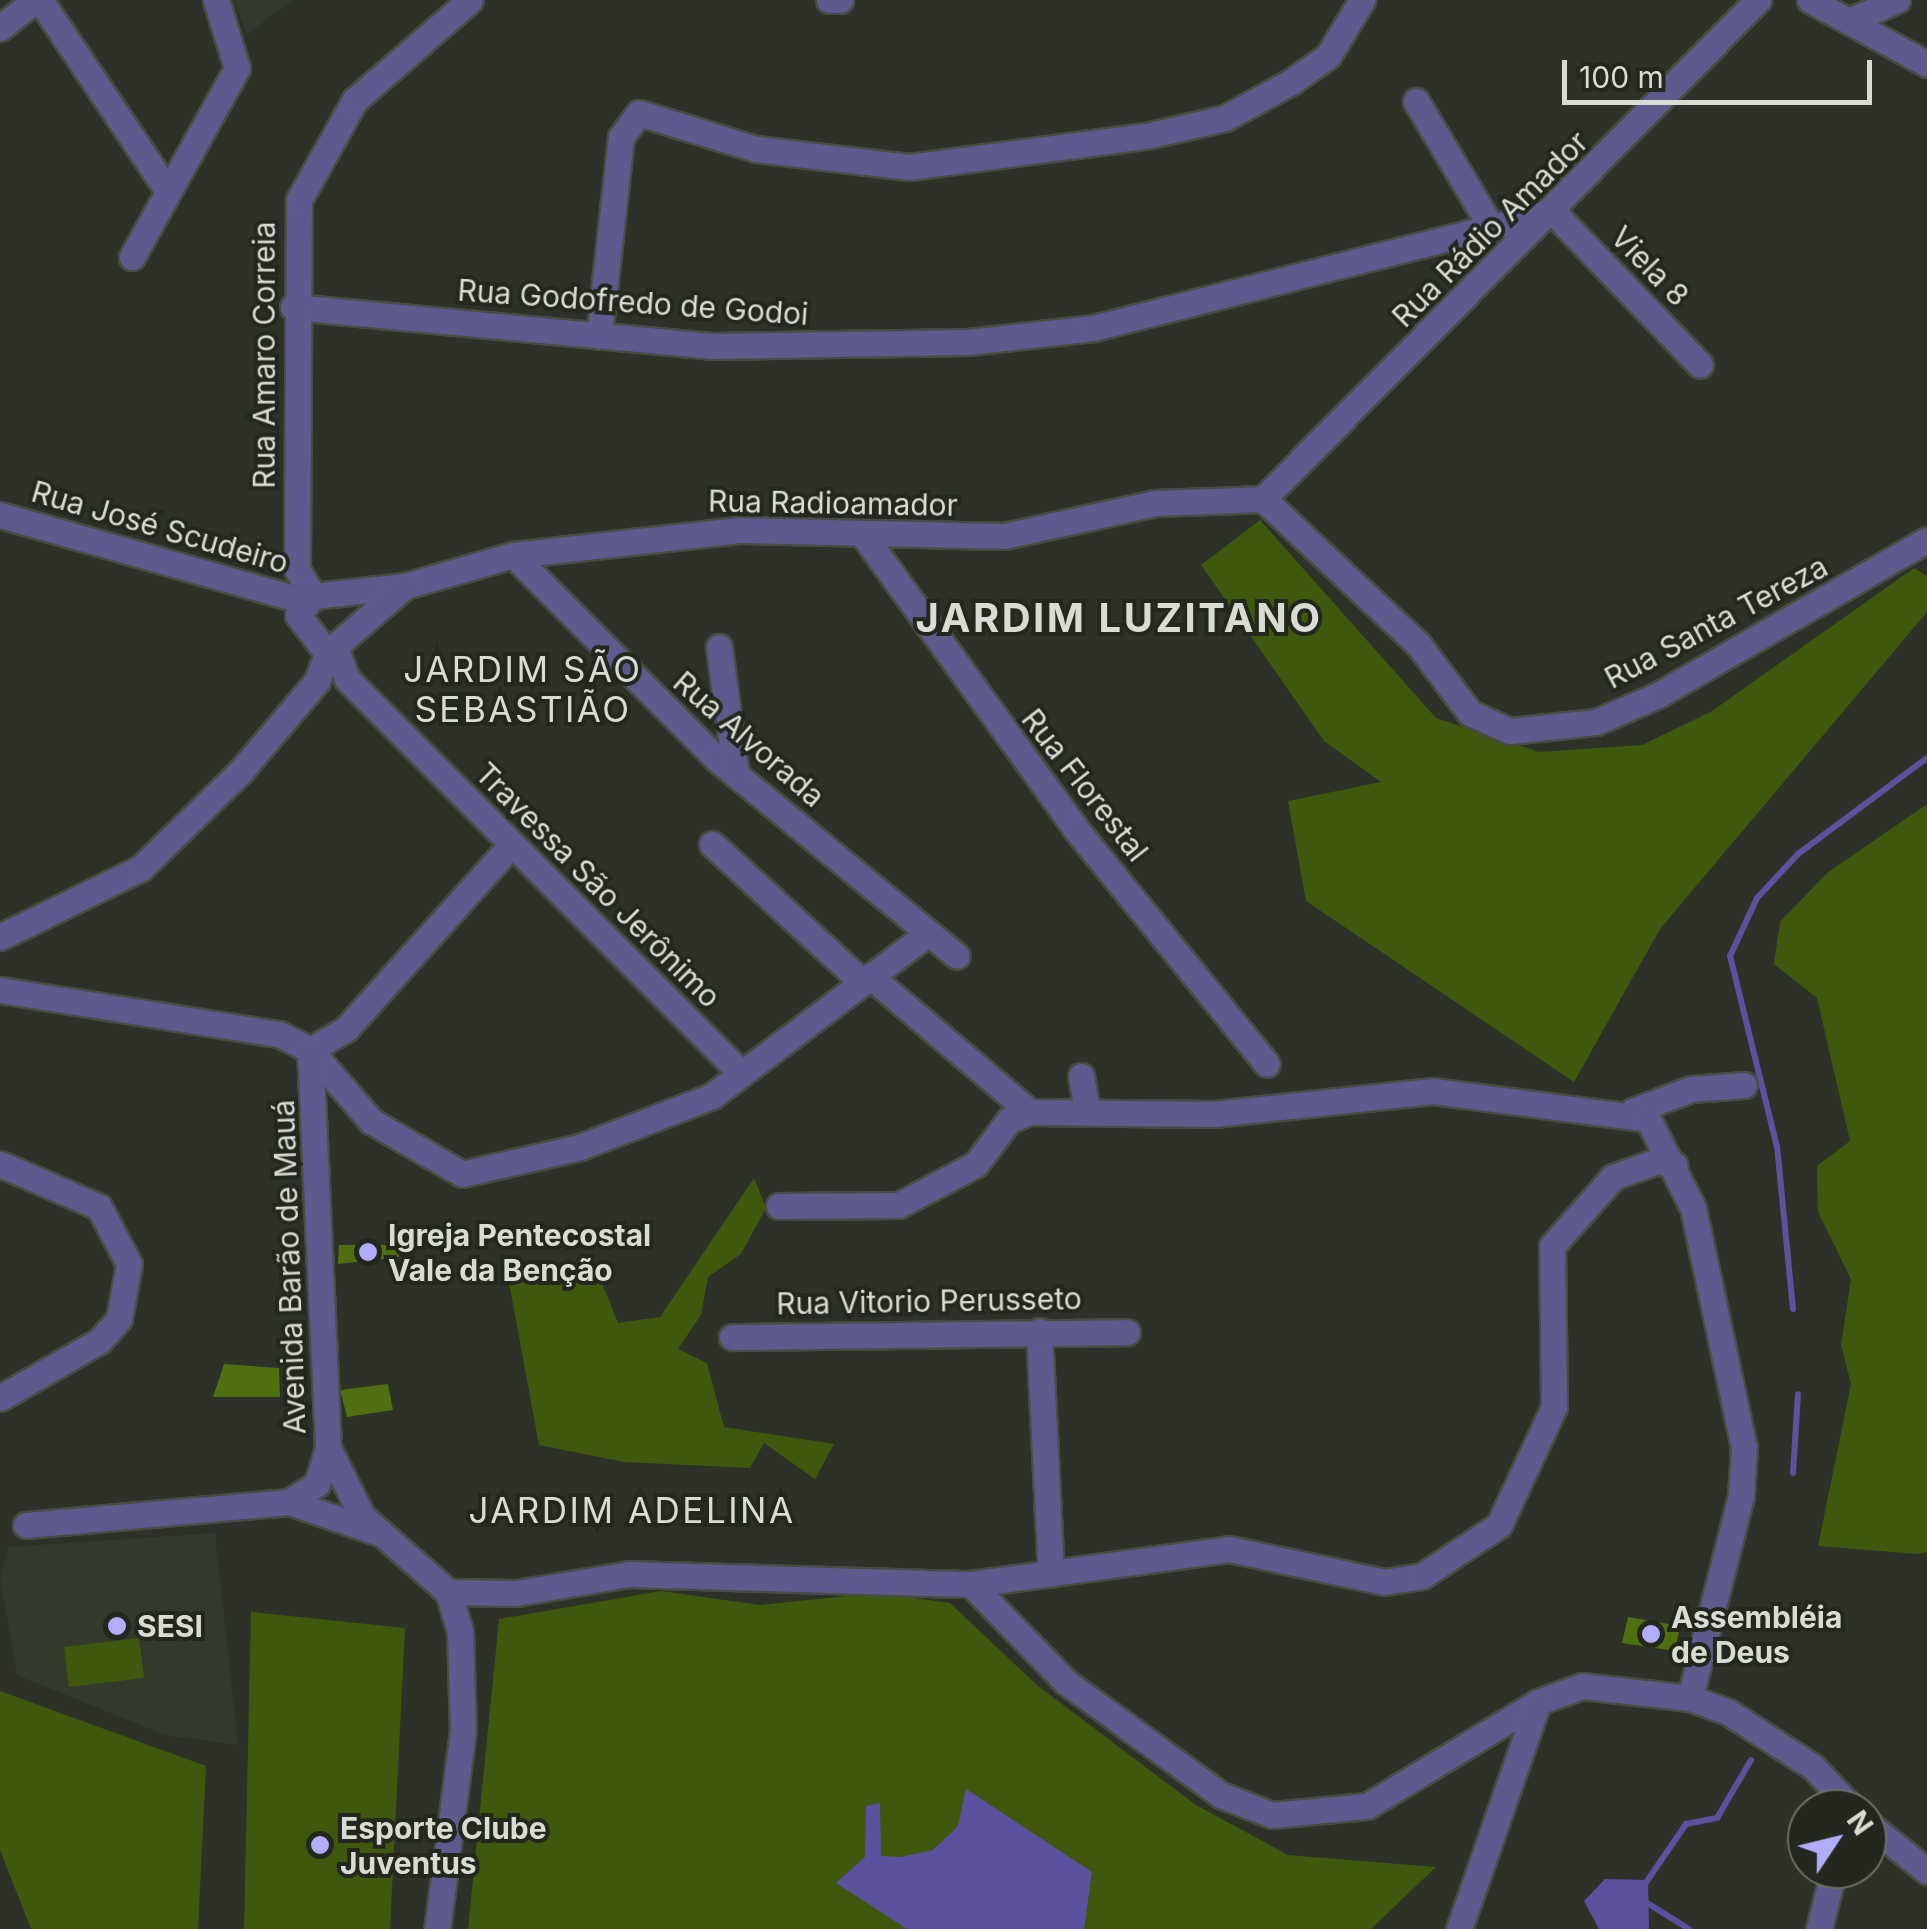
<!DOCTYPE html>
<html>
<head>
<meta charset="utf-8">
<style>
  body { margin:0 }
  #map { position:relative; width:1927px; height:1929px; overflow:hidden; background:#2d3127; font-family:Inter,sans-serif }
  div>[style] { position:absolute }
  .built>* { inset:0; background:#333a2b }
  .green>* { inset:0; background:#3f580d }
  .water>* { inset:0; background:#5b519f }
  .stream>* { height:6px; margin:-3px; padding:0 3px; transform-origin:3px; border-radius:3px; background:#5b519f }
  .building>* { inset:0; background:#506f11 }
  .roads { filter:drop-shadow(2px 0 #494c43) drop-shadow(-2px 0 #494c43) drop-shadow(0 2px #494c43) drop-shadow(0 -2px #494c43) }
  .minor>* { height:25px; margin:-12.5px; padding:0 12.5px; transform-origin:12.5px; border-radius:12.5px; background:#5e5a8e }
  .dots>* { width:28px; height:28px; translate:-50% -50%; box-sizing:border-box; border:5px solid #23271e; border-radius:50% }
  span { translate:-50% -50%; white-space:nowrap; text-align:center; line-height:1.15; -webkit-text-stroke:8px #23271e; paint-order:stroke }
  .street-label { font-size:30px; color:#d9dcd5 }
  .poi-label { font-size:30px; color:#d9dcd5; font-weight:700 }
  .left { translate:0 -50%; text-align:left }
  .quarter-label { font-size:35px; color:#d9dcd5; letter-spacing:2.5px }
  .district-label { font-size:40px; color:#d9dcd5; font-weight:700; letter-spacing:2.5px }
  .north { position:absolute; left:1787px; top:1789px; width:100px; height:100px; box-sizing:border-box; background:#23271e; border:2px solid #6c6f67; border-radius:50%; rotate:55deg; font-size:28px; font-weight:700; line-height:40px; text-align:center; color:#d9dcd5 }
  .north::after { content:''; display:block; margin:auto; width:35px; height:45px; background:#b2adf9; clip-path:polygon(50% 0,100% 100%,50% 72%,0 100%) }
  .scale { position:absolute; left:1562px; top:60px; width:310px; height:45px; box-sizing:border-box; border:5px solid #d9dcd5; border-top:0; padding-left:12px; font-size:30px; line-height:35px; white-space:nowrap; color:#d9dcd5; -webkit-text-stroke:8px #23271e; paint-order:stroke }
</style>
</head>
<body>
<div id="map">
  <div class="built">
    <div style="clip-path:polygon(233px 0,293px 0,247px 34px)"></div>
    <div style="clip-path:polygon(215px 1533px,238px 1745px,165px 1735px,17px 1675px,0 1578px,9px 1547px)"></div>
  </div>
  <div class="green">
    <div style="clip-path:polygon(1260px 520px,1436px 718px,1539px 752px,1642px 745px,1712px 711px,1914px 568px,1927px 576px,1927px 612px,1660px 929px,1574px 1082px,1306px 901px,1288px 801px,1381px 782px,1324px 741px,1201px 565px)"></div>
    <div style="clip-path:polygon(1927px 804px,1927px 1552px,1917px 1554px,1818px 1546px,1851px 1384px,1841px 1345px,1851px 1279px,1818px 1212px,1817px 1166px,1850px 1141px,1817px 998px,1774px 964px,1780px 922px,1827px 873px)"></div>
    <div style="clip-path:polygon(754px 1178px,766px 1208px,741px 1254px,708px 1277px,701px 1315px,678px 1349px,707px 1363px,724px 1427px,834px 1444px,815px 1479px,764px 1443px,750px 1468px,624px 1462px,539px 1445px,507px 1272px,594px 1263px,618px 1323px,660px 1317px)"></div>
    <div style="clip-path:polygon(661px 1591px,760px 1605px,876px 1593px,950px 1603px,1038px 1686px,1196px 1805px,1288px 1855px,1436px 1867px,1371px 1929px,468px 1929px,499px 1619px)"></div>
    <div style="clip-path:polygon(251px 1612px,405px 1628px,390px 1929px,244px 1929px)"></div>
    <div style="clip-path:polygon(139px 1638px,144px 1678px,69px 1687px,64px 1647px)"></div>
    <div style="clip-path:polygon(0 1691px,206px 1766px,198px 1929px,31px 1929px,0 1850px)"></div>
  </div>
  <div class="water">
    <div style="clip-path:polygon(966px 1789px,1092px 1872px,1084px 1929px,907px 1929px,836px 1883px,865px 1857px,866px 1806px,880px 1803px,881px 1856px,900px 1857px,933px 1850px,958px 1826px)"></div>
    <div style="clip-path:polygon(1605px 1879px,1648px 1880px,1649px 1929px,1599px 1929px,1584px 1901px)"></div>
  </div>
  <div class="stream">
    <div style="left:1793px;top:1309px;width:163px;rotate:-95.6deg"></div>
    <div style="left:1777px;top:1147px;width:197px;rotate:-103.8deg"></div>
    <div style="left:1730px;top:956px;width:64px;rotate:-65deg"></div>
    <div style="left:1757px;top:898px;width:60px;rotate:-47deg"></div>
    <div style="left:1798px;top:854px;width:161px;rotate:-36.7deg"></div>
    <div style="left:1793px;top:1473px;width:79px;rotate:-86.4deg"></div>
    <div style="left:1645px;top:1884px;width:73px;rotate:-55.7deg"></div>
    <div style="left:1686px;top:1824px;width:32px;rotate:-11deg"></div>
    <div style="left:1717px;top:1818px;width:67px;rotate:-59.6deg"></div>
    <div style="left:1644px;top:1901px;width:53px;rotate:31.9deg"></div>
  </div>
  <div class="building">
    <div style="clip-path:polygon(339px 1245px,398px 1245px,399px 1257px,338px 1264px)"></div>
    <div style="clip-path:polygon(224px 1364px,279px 1368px,280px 1397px,213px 1397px)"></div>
    <div style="clip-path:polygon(388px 1384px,393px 1410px,347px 1417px,340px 1390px)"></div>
    <div style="clip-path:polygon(1628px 1617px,1680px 1626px,1675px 1651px,1622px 1643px)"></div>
  </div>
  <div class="roads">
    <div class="minor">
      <div style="left:40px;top:0;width:230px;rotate:56.2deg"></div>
      <div style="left:829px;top:0;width:11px"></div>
      <div style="left:1810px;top:0;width:133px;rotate:28.7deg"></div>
      <div style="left:1856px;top:18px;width:45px;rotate:-23.7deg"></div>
      <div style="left:0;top:28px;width:45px;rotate:-38.7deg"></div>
      <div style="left:1416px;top:101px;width:147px;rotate:59.2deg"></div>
      <div style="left:132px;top:257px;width:216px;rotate:-60.9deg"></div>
      <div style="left:237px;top:68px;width:71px;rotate:-107.2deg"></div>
      <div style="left:293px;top:307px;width:423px;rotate:5.3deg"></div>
      <div style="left:714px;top:346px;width:254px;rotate:-0.9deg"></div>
      <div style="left:968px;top:342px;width:126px;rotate:-6.4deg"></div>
      <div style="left:1093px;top:328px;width:474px;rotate:-14.2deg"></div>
      <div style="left:1553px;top:212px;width:212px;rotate:46.1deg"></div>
      <div style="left:599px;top:336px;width:200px;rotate:-83.7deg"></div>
      <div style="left:621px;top:137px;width:30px;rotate:-53deg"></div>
      <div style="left:639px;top:113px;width:122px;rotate:17.1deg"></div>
      <div style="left:756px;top:149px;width:154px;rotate:6.7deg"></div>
      <div style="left:909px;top:167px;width:239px;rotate:-7.5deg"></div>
      <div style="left:1146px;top:136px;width:81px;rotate:-12.8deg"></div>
      <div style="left:1225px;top:118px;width:75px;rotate:-28.6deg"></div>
      <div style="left:1291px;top:82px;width:45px;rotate:-35.1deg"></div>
      <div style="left:1328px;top:56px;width:66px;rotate:-58.7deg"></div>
      <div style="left:1263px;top:499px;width:212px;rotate:43.1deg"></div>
      <div style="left:1418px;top:644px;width:86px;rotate:53deg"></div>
      <div style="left:1470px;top:713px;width:44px;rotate:24.2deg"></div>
      <div style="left:1510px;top:731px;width:86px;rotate:-6deg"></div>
      <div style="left:1596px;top:722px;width:68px;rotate:-23.5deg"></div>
      <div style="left:1658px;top:695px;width:310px;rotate:-30deg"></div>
      <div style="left:1263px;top:499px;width:703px;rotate:-45.23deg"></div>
      <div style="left:0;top:515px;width:315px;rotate:15.8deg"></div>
      <div style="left:864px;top:536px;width:360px;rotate:54.1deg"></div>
      <div style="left:1075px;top:828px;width:304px;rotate:50.9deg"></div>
      <div style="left:513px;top:555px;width:288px;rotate:45deg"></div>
      <div style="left:717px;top:759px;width:310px;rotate:39.4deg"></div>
      <div style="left:313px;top:596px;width:31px;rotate:-121deg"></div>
      <div style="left:297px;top:569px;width:369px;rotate:-89.7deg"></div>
      <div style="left:299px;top:200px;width:115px;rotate:-60.8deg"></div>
      <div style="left:355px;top:100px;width:152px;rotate:-41deg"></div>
      <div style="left:719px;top:647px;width:129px;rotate:82.4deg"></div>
      <div style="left:336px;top:650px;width:31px;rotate:69deg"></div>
      <div style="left:347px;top:679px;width:557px;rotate:45deg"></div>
      <div style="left:327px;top:653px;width:48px;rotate:-127.3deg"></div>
      <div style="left:298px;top:615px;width:24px;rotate:-52deg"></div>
      <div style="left:313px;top:596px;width:93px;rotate:-6.2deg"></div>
      <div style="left:405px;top:586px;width:112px;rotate:-16deg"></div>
      <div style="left:513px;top:555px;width:228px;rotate:-6.3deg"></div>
      <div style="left:740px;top:530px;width:264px;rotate:1.3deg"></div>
      <div style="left:1004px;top:536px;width:155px;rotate:-12.3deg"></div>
      <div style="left:1155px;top:503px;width:108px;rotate:-2.1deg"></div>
      <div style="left:327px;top:653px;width:103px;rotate:-40.7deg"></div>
      <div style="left:712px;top:844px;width:204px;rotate:42.6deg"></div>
      <div style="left:511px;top:845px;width:247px;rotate:131.9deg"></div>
      <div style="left:346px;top:1029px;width:42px;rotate:149.7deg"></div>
      <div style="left:310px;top:1050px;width:94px;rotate:49.3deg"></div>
      <div style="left:371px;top:1121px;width:105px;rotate:30.2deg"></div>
      <div style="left:462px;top:1174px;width:121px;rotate:-12.9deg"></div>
      <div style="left:580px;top:1147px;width:142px;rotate:-21.1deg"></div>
      <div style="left:712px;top:1096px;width:271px;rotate:-37deg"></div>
      <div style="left:0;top:937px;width:157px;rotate:-26.1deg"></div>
      <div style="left:141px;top:868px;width:139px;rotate:-44.1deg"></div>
      <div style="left:241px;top:771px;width:118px;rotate:-49.8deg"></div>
      <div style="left:317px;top:681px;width:30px;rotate:-70deg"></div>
      <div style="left:870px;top:976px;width:210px;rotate:40.4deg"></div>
      <div style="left:0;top:990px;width:282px;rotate:9deg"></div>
      <div style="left:279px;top:1034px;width:35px;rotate:27deg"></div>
      <div style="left:310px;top:1050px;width:398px;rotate:87.4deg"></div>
      <div style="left:328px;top:1448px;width:76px;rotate:63.4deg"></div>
      <div style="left:362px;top:1516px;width:115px;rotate:41.5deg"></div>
      <div style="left:448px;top:1592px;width:41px;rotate:72.9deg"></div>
      <div style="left:460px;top:1631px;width:99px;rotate:88.3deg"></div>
      <div style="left:463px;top:1730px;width:201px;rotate:97.4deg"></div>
      <div style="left:1081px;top:1076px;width:34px;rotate:80deg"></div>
      <div style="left:1633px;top:1111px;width:62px;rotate:-20.8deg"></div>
      <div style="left:1691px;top:1089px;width:53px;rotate:-4.3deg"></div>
      <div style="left:0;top:1164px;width:108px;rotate:23.5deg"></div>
      <div style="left:99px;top:1207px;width:64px;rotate:62.2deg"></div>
      <div style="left:129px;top:1264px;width:56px;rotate:100.3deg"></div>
      <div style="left:119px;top:1319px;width:30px;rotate:132deg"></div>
      <div style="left:99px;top:1341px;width:114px;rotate:150.1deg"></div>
      <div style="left:779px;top:1206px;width:120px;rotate:-0.5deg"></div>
      <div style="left:899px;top:1205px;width:87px;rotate:-28deg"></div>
      <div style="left:976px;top:1164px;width:55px;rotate:-53.1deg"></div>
      <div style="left:1009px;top:1120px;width:22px;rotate:-21deg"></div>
      <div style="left:1030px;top:1112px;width:184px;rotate:0.6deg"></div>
      <div style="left:1214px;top:1114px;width:220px;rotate:-6deg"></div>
      <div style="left:1433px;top:1091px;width:217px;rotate:7.4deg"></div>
      <div style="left:1648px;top:1119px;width:100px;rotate:63.2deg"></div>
      <div style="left:1693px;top:1208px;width:244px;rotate:78deg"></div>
      <div style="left:1744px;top:1447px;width:49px;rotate:93.5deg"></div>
      <div style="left:1741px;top:1496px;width:208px;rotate:104.2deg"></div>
      <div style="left:1039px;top:1331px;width:243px;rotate:87.2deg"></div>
      <div style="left:732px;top:1337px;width:395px;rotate:-0.7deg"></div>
      <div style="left:289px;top:1502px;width:92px;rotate:19deg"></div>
      <div style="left:26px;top:1525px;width:264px;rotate:-5deg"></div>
      <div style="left:289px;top:1502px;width:33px;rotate:-33deg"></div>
      <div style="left:317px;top:1484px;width:38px;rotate:-73deg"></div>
      <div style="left:971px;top:1584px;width:136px;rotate:45.9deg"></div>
      <div style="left:1066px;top:1682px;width:192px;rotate:36.1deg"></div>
      <div style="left:1221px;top:1795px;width:55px;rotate:21.4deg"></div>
      <div style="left:1272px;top:1815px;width:95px;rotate:-5.4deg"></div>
      <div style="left:1367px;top:1806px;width:200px;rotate:-31.3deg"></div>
      <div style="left:1538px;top:1702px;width:47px;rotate:-20deg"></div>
      <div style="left:1582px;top:1686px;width:109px;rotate:6.3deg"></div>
      <div style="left:1690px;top:1698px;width:40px;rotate:20.2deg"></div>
      <div style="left:1728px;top:1712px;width:101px;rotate:32.9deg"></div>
      <div style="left:1813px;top:1767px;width:58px;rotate:46.4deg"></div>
      <div style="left:448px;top:1592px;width:68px;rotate:0.8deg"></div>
      <div style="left:516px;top:1593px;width:115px;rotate:-9.5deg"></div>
      <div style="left:629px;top:1574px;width:342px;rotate:1.7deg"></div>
      <div style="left:971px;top:1584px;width:260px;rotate:-7.7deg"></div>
      <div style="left:1229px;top:1549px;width:158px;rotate:12deg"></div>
      <div style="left:1384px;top:1582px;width:38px;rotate:-9deg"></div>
      <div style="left:1422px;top:1576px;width:92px;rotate:-33.5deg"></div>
      <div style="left:1499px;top:1525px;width:130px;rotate:-65deg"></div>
      <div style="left:1554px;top:1407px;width:161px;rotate:-90.7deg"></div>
      <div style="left:1552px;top:1246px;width:92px;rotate:-48.5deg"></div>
      <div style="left:1613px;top:1177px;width:47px;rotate:-20deg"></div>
      <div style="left:1657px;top:1161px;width:18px;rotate:13deg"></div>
      <div style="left:1867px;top:1823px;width:77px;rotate:38.7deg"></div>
      <div style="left:1459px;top:1929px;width:240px;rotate:-70.8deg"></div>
      <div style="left:1819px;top:1929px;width:62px;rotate:-76deg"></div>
    </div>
  </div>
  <div class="dots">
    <div style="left:368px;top:1252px;background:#b2adf9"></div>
    <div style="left:117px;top:1626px;background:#b2adf9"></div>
    <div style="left:1651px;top:1634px;background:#b2adf9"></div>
    <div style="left:320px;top:1845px;background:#b2adf9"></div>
  </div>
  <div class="street-label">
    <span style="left:1490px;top:229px;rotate:-45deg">Rua Rádio Amador</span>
    <span style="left:1650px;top:266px;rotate:46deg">Viela 8</span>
    <span style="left:633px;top:302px;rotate:4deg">Rua Godofredo de Godoi</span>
    <span style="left:264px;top:355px;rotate:-90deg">Rua Amaro Correia</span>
    <span style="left:833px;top:503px;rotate:1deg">Rua Radioamador</span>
    <span style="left:160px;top:527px;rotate:16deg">Rua José Scudeiro</span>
    <span style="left:1716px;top:622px;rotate:-28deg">Rua Santa Tereza</span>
    <span style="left:749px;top:739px;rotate:41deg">Rua Alvorada</span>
    <span style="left:1085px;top:785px;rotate:52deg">Rua Florestal</span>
    <span style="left:598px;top:885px;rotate:45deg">Travessa São Jerônimo</span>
    <span style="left:289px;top:1267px;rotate:-92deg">Avenida Barão de Mauá</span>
    <span style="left:929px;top:1301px;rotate:-1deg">Rua Vitorio Perusseto</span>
  </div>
  <div class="poi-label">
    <span class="left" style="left:388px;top:1252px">Igreja Pentecostal<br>Vale da Benção</span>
    <span class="left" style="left:1671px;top:1634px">Assembléia<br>de Deus</span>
    <span class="left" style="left:137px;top:1626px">SESI</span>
    <span class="left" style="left:340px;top:1845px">Esporte Clube<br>Juventus</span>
  </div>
  <div class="quarter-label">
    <span style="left:523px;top:689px">JARDIM SÃO<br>SEBASTIÃO</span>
    <span style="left:632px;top:1510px">JARDIM ADELINA</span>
  </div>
  <div class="district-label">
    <span style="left:1119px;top:618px">JARDIM LUZITANO</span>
  </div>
  <div class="north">N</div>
  <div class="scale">100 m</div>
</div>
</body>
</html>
